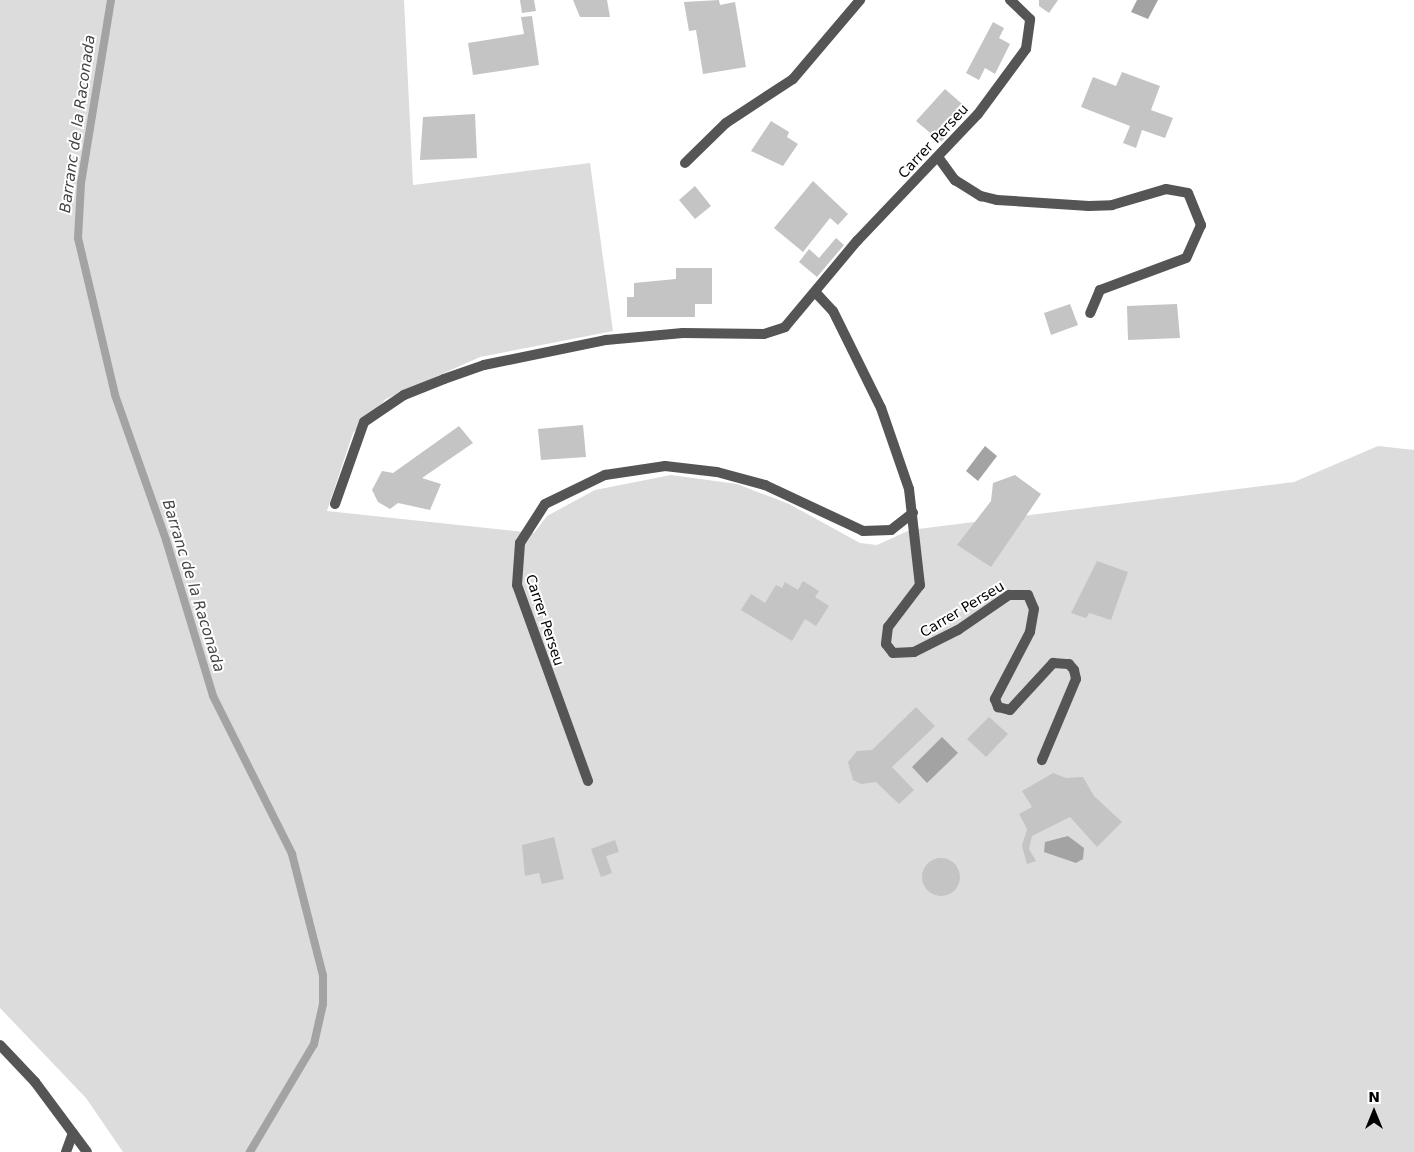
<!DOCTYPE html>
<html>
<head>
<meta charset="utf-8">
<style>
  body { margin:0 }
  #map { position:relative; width:1414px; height:1152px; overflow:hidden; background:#fff; font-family:"DejaVu Sans",sans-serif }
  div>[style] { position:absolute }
  .green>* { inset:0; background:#dcdcdc }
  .water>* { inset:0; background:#a3a3a3 }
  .stream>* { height:8px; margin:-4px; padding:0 4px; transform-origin:4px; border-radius:4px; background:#a3a3a3 }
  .building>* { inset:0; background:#c4c4c4 }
  .round { border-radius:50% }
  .service>* { height:10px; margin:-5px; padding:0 5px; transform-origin:5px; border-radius:5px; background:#555 }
  .minor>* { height:10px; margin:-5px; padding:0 5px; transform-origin:5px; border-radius:5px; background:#555 }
  .tertiary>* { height:10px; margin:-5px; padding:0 5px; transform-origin:5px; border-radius:5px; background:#555 }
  span { translate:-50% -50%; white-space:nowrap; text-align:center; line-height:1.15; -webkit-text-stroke:4px #fff; paint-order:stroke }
  .street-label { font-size:14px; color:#000 }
  .water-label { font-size:15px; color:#444; font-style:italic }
  .north { position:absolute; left:1349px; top:1087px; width:50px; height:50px; -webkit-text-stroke:4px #fff; paint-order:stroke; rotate:0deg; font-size:14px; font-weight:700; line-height:20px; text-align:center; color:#000 }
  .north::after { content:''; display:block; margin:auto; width:18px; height:22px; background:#000; clip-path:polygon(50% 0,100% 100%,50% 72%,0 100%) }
</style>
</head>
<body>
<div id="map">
  <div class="green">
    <div style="clip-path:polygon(0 0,404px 0,413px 185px,590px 163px,613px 331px,480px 357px,386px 399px,353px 433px,327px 511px,534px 533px,547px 516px,595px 490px,671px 475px,737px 484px,789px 504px,860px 543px,877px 545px,910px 530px,1294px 482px,1378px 446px,1414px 450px,1414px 1152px,123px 1152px,86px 1098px,0 1008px)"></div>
  </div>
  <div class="water">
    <div style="clip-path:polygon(1137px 0,1158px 0,1148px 19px,1131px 12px)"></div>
    <div style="clip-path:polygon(985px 446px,997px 456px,978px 481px,966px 471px)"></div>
    <div style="clip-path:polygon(942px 737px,958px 753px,927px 783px,912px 767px)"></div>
    <div style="clip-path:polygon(1068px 836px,1084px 848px,1083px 859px,1076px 863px,1044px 852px,1045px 842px)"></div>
  </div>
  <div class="stream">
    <div style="left:111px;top:0;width:185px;rotate:99.3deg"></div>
    <div style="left:81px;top:183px;width:55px;rotate:93.1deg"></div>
    <div style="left:78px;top:238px;width:161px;rotate:76.7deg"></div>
    <div style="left:115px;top:395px;width:154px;rotate:70.6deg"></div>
    <div style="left:166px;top:540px;width:163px;rotate:73.2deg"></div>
    <div style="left:213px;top:696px;width:177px;rotate:63.4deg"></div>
    <div style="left:292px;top:854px;width:126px;rotate:75.7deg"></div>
    <div style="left:323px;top:976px;width:28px;rotate:90deg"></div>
    <div style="left:323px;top:1004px;width:41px;rotate:102.7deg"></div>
    <div style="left:314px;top:1044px;width:126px;rotate:120.7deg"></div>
  </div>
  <div class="building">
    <div style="clip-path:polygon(520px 0,534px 0,536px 11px,522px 13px)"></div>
    <div style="clip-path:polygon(573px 0,607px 0,610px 17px,580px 17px)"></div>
    <div style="clip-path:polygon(719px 0,720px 5px,735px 2px,746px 67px,703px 74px,696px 30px,689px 31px,684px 2px)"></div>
    <div style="clip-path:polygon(1039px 0,1058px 0,1049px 13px,1039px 6px)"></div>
    <div style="clip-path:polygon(532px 16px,539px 65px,473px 75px,468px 43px,524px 34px,521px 17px)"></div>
    <div style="clip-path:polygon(993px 22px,1004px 28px,999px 38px,1010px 44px,995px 74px,985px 68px,979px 80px,966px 73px)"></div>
    <div style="clip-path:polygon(1122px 72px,1160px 86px,1151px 110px,1173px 118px,1165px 138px,1142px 130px,1136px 148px,1123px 143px,1130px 126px,1081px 107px,1093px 77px,1116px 86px)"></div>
    <div style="clip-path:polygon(945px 89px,969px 110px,941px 142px,916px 121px)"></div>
    <div style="clip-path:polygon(475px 114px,477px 158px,420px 160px,423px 117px)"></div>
    <div style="clip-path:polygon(771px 121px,789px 132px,787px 137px,798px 144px,783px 166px,751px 151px)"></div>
    <div style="clip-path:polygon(813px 181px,848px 214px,838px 225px,830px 218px,803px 252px,774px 228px)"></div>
    <div style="clip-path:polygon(695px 186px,711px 206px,695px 219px,679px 200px)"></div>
    <div style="clip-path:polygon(836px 238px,844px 245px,817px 277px,799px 262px,809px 249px,819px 258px)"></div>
    <div style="clip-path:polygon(676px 268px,712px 268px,712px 304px,695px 304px,695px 317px,627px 317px,627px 297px,634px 297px,634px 283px,676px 279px)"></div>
    <div style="clip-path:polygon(1070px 304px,1078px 325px,1051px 335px,1044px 313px)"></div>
    <div style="clip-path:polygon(1177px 304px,1180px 338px,1128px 340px,1127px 306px)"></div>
    <div style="clip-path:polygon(583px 425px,586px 457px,541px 460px,538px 429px)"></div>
    <div style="clip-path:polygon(459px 426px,473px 443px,422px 478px,441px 484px,430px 510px,398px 503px,390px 509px,378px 502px,372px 490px,382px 471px,393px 473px)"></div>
    <div style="clip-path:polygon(1015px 475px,1041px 494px,991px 567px,957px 545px,991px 501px,993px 483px)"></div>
    <div style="clip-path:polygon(1097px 561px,1128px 572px,1111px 620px,1089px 613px,1086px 618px,1071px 613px)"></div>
    <div style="clip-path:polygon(803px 581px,819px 591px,815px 597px,829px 606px,816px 626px,805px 619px,792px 641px,741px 610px,751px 594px,765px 603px,776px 585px,782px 588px,785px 582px,798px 590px)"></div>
    <div style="clip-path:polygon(916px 707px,935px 726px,892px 767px,914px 790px,899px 804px,876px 782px,861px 784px,853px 780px,848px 762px,857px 751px,872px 750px)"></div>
    <div style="clip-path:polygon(989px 717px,1008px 734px,986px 757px,967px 739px)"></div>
    <div style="clip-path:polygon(1053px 773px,1066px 778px,1083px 777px,1094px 796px,1122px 822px,1097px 847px,1070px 817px,1032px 836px,1029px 849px,1036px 861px,1027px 864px,1022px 846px,1027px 829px,1019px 814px,1032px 807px,1022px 791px)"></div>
    <div style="clip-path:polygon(554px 837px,564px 879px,542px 884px,539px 873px,525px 876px,522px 845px)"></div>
    <div style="clip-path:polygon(615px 840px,619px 852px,606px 856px,612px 873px,601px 877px,591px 849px)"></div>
    <div class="round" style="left:922px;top:858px;width:38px;height:38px"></div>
  </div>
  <div class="service">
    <div style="left:938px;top:157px;width:29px;rotate:54deg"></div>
    <div style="left:955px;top:180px;width:31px;rotate:32deg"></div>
    <div style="left:981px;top:196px;width:16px;rotate:14deg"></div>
    <div style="left:997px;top:200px;width:92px;rotate:3.7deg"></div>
    <div style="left:1089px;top:206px;width:23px;rotate:-2deg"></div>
    <div style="left:1112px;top:205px;width:56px;rotate:-16.5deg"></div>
    <div style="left:1166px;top:189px;width:22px;rotate:10deg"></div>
    <div style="left:1188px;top:193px;width:35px;rotate:68deg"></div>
    <div style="left:1201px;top:225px;width:36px;rotate:114deg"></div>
    <div style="left:1186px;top:258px;width:92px;rotate:159.6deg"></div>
    <div style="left:1100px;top:290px;width:25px;rotate:113deg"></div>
  </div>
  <div class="minor">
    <div style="left:685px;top:163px;width:57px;rotate:-44.3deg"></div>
    <div style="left:726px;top:123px;width:80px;rotate:-33.3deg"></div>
    <div style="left:793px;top:79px;width:104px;rotate:-49.7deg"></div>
    <div style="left:817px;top:294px;width:23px;rotate:47deg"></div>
    <div style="left:833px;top:311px;width:108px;rotate:63.7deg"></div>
    <div style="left:881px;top:408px;width:86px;rotate:70.9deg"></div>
    <div style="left:909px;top:489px;width:97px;rotate:83.5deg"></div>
    <div style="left:920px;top:585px;width:53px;rotate:127.3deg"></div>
    <div style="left:888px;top:627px;width:17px;rotate:97deg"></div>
    <div style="left:886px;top:644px;width:11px;rotate:52deg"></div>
    <div style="left:893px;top:653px;width:21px;rotate:-3deg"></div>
    <div style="left:914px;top:652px;width:49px;rotate:-26.6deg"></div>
    <div style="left:958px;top:630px;width:62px;rotate:-34.5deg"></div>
    <div style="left:1009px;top:595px;width:19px"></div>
    <div style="left:1028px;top:595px;width:15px;rotate:67deg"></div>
    <div style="left:1034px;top:609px;width:23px;rotate:100deg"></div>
    <div style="left:1030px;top:632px;width:76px;rotate:117.6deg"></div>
    <div style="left:995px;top:699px;width:9px;rotate:69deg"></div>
    <div style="left:998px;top:707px;width:12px;rotate:14deg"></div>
    <div style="left:1010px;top:710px;width:64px;rotate:-47.5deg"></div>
    <div style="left:1053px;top:663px;width:16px;rotate:4deg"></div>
    <div style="left:1069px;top:664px;width:8px;rotate:50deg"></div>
    <div style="left:1074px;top:670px;width:9px;rotate:77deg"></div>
    <div style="left:1076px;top:679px;width:88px;rotate:112.8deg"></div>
    <div style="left:335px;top:504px;width:87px;rotate:-70.5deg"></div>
    <div style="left:364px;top:422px;width:48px;rotate:-34deg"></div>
    <div style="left:404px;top:395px;width:43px;rotate:-21.8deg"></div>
    <div style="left:444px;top:379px;width:42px;rotate:-19.3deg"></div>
    <div style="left:484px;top:365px;width:125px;rotate:-11.6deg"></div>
    <div style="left:606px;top:340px;width:77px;rotate:-5.2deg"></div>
    <div style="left:683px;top:333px;width:81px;rotate:0.7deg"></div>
    <div style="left:764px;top:334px;width:22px;rotate:-18deg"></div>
    <div style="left:785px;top:327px;width:112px;rotate:-50.1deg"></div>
    <div style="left:857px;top:241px;width:175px;rotate:-46.4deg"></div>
    <div style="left:978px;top:114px;width:81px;rotate:-53.6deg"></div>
    <div style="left:1026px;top:49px;width:30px;rotate:-82deg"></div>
    <div style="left:1030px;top:19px;width:28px;rotate:-136deg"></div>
    <div style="left:588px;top:781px;width:208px;rotate:-109.9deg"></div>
    <div style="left:517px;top:585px;width:42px;rotate:-85.9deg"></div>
    <div style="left:520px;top:543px;width:46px;rotate:-57.3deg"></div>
    <div style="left:545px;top:504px;width:67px;rotate:-25.8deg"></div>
    <div style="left:605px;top:475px;width:61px;rotate:-8.5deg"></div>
    <div style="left:665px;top:466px;width:52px;rotate:6.6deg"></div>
    <div style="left:717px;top:472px;width:50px;rotate:15.2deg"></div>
    <div style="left:765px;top:485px;width:108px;rotate:25.1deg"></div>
    <div style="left:863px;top:531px;width:28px;rotate:-2deg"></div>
    <div style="left:891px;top:530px;width:28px;rotate:-38deg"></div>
    <div style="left:66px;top:1152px;width:20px;rotate:-70deg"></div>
  </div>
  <div class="tertiary">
    <div style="left:0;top:1045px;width:51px;rotate:46.6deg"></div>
    <div style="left:35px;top:1082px;width:87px;rotate:53.4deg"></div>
  </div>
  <div class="street-label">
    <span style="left:933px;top:141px;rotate:-47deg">Carrer Perseu</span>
    <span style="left:962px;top:609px;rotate:-31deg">Carrer Perseu</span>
    <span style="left:545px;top:620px;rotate:72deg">Carrer Perseu</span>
  </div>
  <div class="water-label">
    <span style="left:78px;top:124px;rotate:-82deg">Barranc de la Raconada</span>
    <span style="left:193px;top:586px;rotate:73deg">Barranc de la Raconada</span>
  </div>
  <div class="north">N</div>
</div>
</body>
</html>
